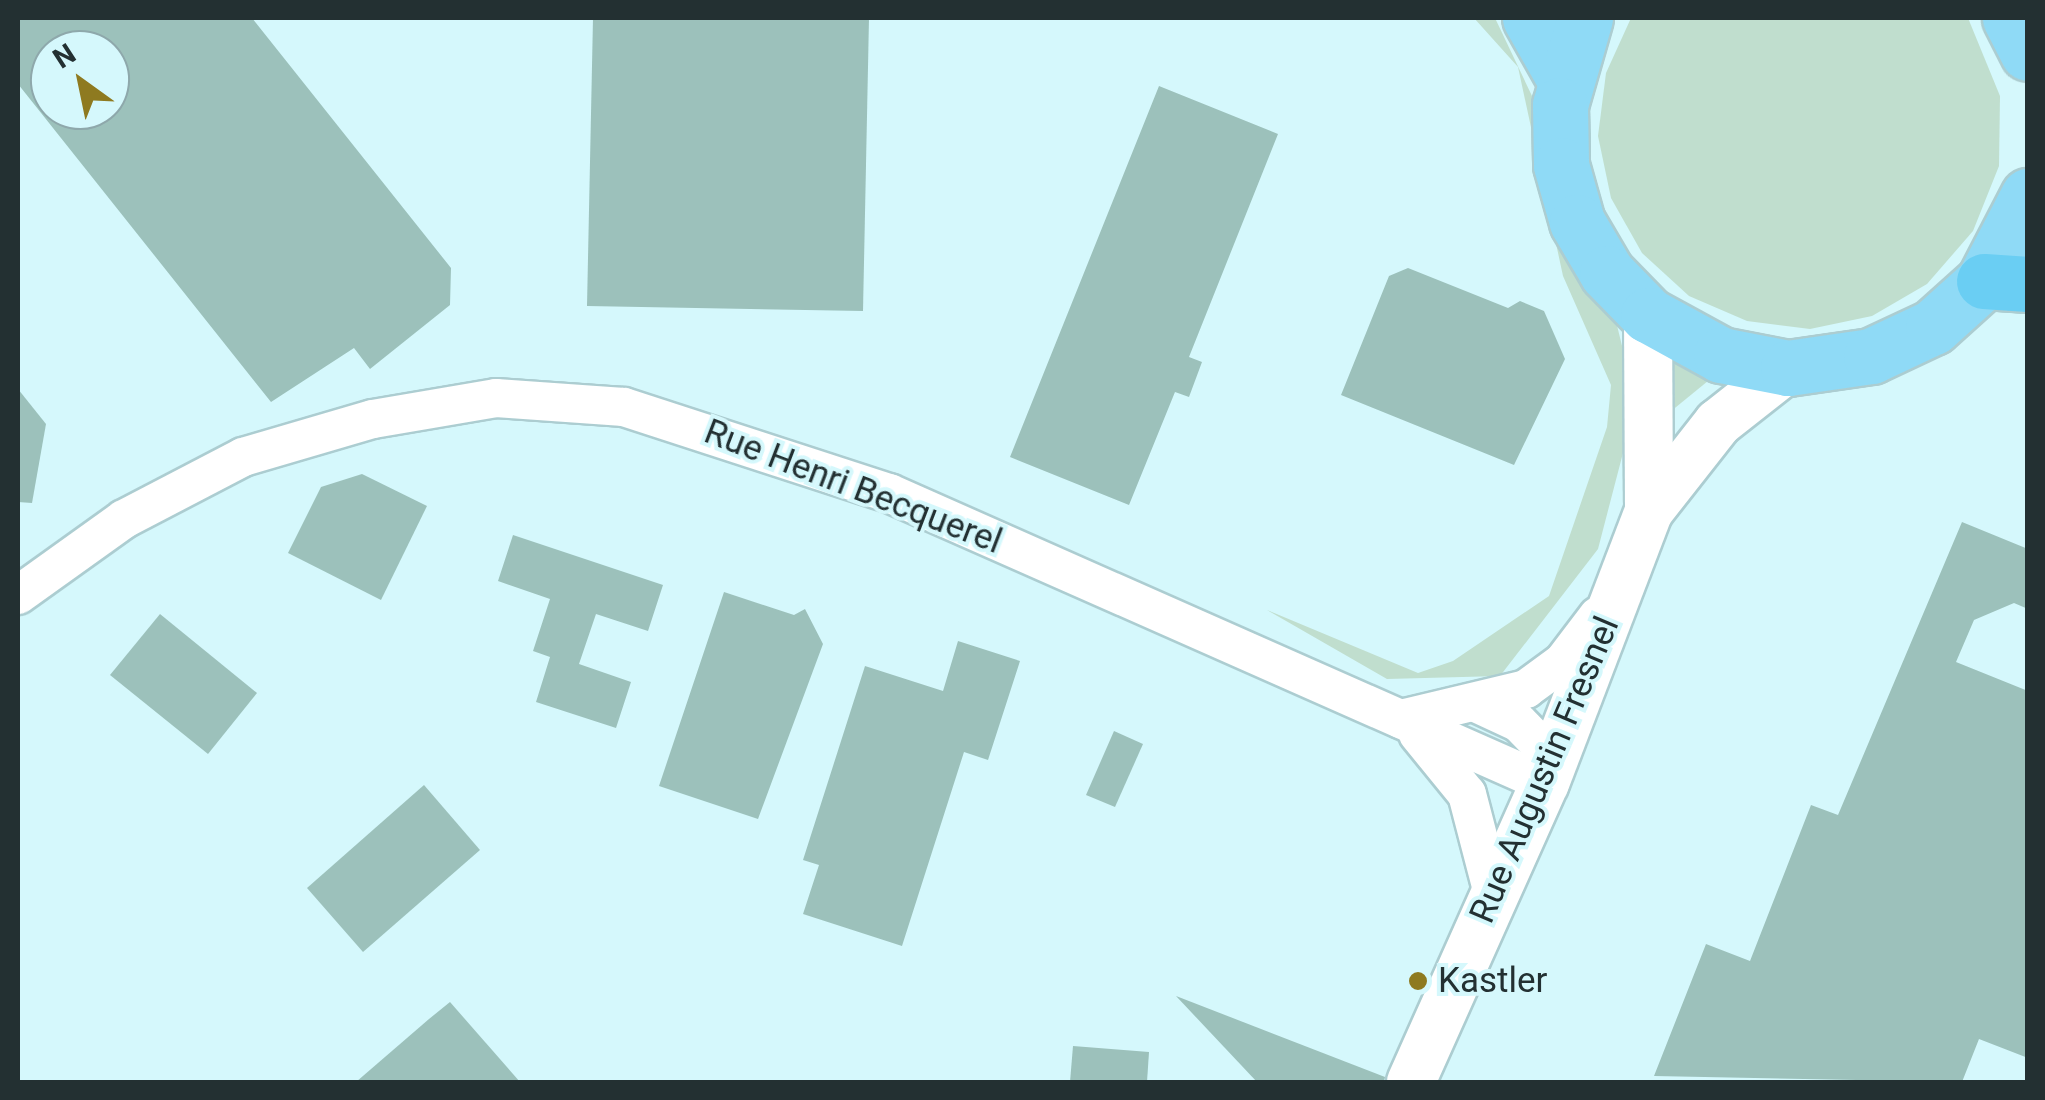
<!DOCTYPE html>
<html>
<head>
<meta charset="utf-8">
<style>
  body { margin:0 }
  #map { position:relative; width:2045px; height:1100px; overflow:hidden; background:#d5f8fc; font-family:Roboto,sans-serif }
  div>[style] { position:absolute }
  .green>* { inset:0; background:#c0dece }
  .building>* { inset:0; background:#9cc1bb }
  .roads { filter:drop-shadow(2px 0 #accdd1) drop-shadow(-2px 0 #accdd1) drop-shadow(0 2px #accdd1) drop-shadow(0 -2px #accdd1) }
  .minor>* { height:38px; margin:-19px; padding:0 19px; transform-origin:19px; border-radius:19px; background:#fff }
  .tertiary>* { height:48px; margin:-24px; padding:0 24px; transform-origin:24px; border-radius:24px; background:#fff }
  .primary>* { height:55px; margin:-27.5px; padding:0 27.5px; transform-origin:27.5px; border-radius:27.5px; background:#8fdaf6 }
  .trunk>* { height:55px; margin:-27.5px; padding:0 27.5px; transform-origin:27.5px; border-radius:27.5px; background:#6acef3 }
  .dots>* { width:28px; height:28px; translate:-50% -50%; box-sizing:border-box; border:5px solid #d5f8fc; border-radius:50% }
  span { translate:-50% -50%; white-space:nowrap; text-align:center; line-height:1.15; -webkit-text-stroke:8px #d5f8fc; paint-order:stroke }
  .street-label { font-size:35px; color:#233032 }
  .poi-label { font-size:35px; color:#233032 }
  .left { translate:0 -50%; text-align:left }
  .frame { position:absolute; inset:0; border:20px solid #233032; pointer-events:none }
  .north { position:absolute; left:30px; top:30px; width:100px; height:100px; box-sizing:border-box; background:#d5f8fc; border:2px solid #8ea8ab; border-radius:50%; rotate:327deg; font-size:28px; font-weight:700; line-height:40px; text-align:center; color:#233032 }
  .north::after { content:''; display:block; margin:auto; width:35px; height:45px; background:#8e7a20; clip-path:polygon(50% 0,100% 100%,50% 72%,0 100%) }
</style>
</head>
<body>
<div id="map">
  <div class="green">
    <div style="clip-path:polygon(1474px 18px,1495px 18px,1532px 96px,1561px 238px,1612px 305px,1636px 403px,1598px 549px,1500px 676px,1387px 679px,1267px 610px,1418px 673px,1453px 661px,1549px 596px,1607px 427px,1611px 385px,1563px 276px,1518px 67px)"></div>
    <div style="clip-path:polygon(1631px 18px,1968px 18px,2000px 96px,1999px 166px,1973px 231px,1927px 284px,1872px 316px,1810px 329px,1747px 321px,1689px 296px,1642px 253px,1611px 198px,1598px 136px,1606px 73px)"></div>
    <div style="clip-path:polygon(1665px 348px,1719px 372px,1670px 412px)"></div>
  </div>
  <div class="building">
    <div style="clip-path:polygon(evenodd,18px 18px,252px 18px,451px 268px,450px 305px,370px 369px,354px 348px,271px 402px,18px 84px,18px 18px,50px 50px,110px 50px,110px 110px,50px 110px,50px 50px)"></div>
    <div style="clip-path:polygon(593px 18px,869px 18px,863px 311px,587px 306px)"></div>
    <div style="clip-path:polygon(1159px 86px,1278px 134px,1189px 357px,1202px 362px,1189px 397px,1175px 392px,1129px 505px,1010px 457px)"></div>
    <div style="clip-path:polygon(1408px 268px,1508px 308px,1520px 301px,1544px 311px,1565px 359px,1514px 465px,1341px 395px,1389px 276px)"></div>
    <div style="clip-path:polygon(18px 389px,46px 424px,32px 503px,18px 502px)"></div>
    <div style="clip-path:polygon(362px 474px,427px 506px,381px 600px,288px 553px,321px 487px)"></div>
    <div style="clip-path:polygon(1962px 522px,2028px 549px,2028px 609px,2014px 603px,1974px 620px,1956px 662px,2028px 691px,2028px 1058px,1979px 1039px,1962px 1082px,1654px 1076px,1706px 944px,1750px 961px,1811px 805px,1838px 815px)"></div>
    <div style="clip-path:polygon(513px 535px,663px 585px,648px 631px,596px 614px,579px 664px,631px 682px,616px 728px,536px 702px,550px 657px,533px 651px,550px 599px,498px 581px)"></div>
    <div style="clip-path:polygon(724px 592px,794px 615px,805px 609px,823px 644px,758px 819px,659px 786px)"></div>
    <div style="clip-path:polygon(160px 614px,257px 693px,208px 754px,110px 675px)"></div>
    <div style="clip-path:polygon(958px 641px,1020px 661px,988px 760px,964px 752px,902px 946px,803px 914px,819px 865px,803px 860px,865px 666px,943px 691px)"></div>
    <div style="clip-path:polygon(1114px 731px,1143px 744px,1115px 807px,1086px 795px)"></div>
    <div style="clip-path:polygon(424px 785px,480px 850px,363px 952px,307px 888px)"></div>
    <div style="clip-path:polygon(1176px 996px,1385px 1077px,1384px 1082px,1257px 1082px)"></div>
    <div style="clip-path:polygon(450px 1002px,520px 1082px,356px 1082px,429px 1019px)"></div>
    <div style="clip-path:polygon(1073px 1046px,1149px 1052px,1147px 1082px,1070px 1082px)"></div>
  </div>
  <div class="roads">
    <div class="minor">
      <div style="left:18px;top:595px;width:130px;rotate:-35.6deg"></div>
      <div style="left:124px;top:519px;width:134px;rotate:-27.5deg"></div>
      <div style="left:243px;top:457px;width:135px;rotate:-16.3deg"></div>
      <div style="left:373px;top:419px;width:125px;rotate:-9.7deg"></div>
      <div style="left:496px;top:398px;width:128px;rotate:4deg"></div>
      <div style="left:624px;top:407px;width:279px;rotate:18deg"></div>
      <div style="left:889px;top:493px;width:717px;rotate:23.85deg"></div>
      <div style="left:1476px;top:703px;width:47px;rotate:24.9deg"></div>
      <div style="left:1519px;top:723px;width:50px;rotate:45.8deg"></div>
      <div style="left:1401px;top:719px;width:129px;rotate:-13.5deg"></div>
      <div style="left:1526px;top:689px;width:46px;rotate:-36.1deg"></div>
      <div style="left:1563px;top:662px;width:58px;rotate:-52.7deg"></div>
      <div style="left:1418px;top:734px;width:77px;rotate:50.8deg"></div>
      <div style="left:1467px;top:794px;width:107px;rotate:75.4deg"></div>
    </div>
    <div class="tertiary">
      <div style="left:1648px;top:315px;width:196px;rotate:89.7deg"></div>
      <div style="left:1411px;top:1082px;width:328px;rotate:-65.9deg"></div>
      <div style="left:1545px;top:783px;width:291px;rotate:-69.1deg"></div>
      <div style="left:1649px;top:511px;width:112px;rotate:-51.9deg"></div>
      <div style="left:1718px;top:423px;width:89px;rotate:-38.2deg"></div>
    </div>
    <div class="primary">
      <div style="left:1530px;top:18px;width:69px;rotate:60.5deg"></div>
      <div style="left:1585px;top:18px;width:91px;rotate:106deg"></div>
      <div style="left:1560px;top:105px;width:60px;rotate:89deg"></div>
      <div style="left:1561px;top:165px;width:59px;rotate:74.3deg"></div>
      <div style="left:1577px;top:222px;width:59px;rotate:59.5deg"></div>
      <div style="left:1607px;top:273px;width:59px;rotate:45.7deg"></div>
      <div style="left:1648px;top:315px;width:83px;rotate:28.7deg"></div>
      <div style="left:1721px;top:355px;width:68px;rotate:11deg"></div>
      <div style="left:1788px;top:368px;width:84px;rotate:-8.2deg"></div>
      <div style="left:1871px;top:356px;width:68px;rotate:-25.1deg"></div>
      <div style="left:1933px;top:327px;width:69px;rotate:-42deg"></div>
      <div style="left:1984px;top:281px;width:96px;rotate:-62.6deg"></div>
      <div style="left:2010px;top:18px;width:39px;rotate:63deg"></div>
    </div>
    <div class="trunk">
      <div style="left:1984px;top:281px;width:44px;rotate:3.9deg"></div>
    </div>
  </div>
  <div class="dots">
    <div style="left:1418px;top:981px;background:#8e7a20"></div>
  </div>
  <div class="street-label">
    <span style="left:853px;top:487px;rotate:21deg">Rue Henri Becquerel</span>
    <span style="left:1545px;top:770px;rotate:-67deg">Rue Augustin Fresnel</span>
  </div>
  <div class="poi-label">
    <span class="left" style="left:1438px;top:981px">Kastler</span>
  </div>
  <div class="frame"></div>
  <div class="north">N</div>
</div>
</body>
</html>
